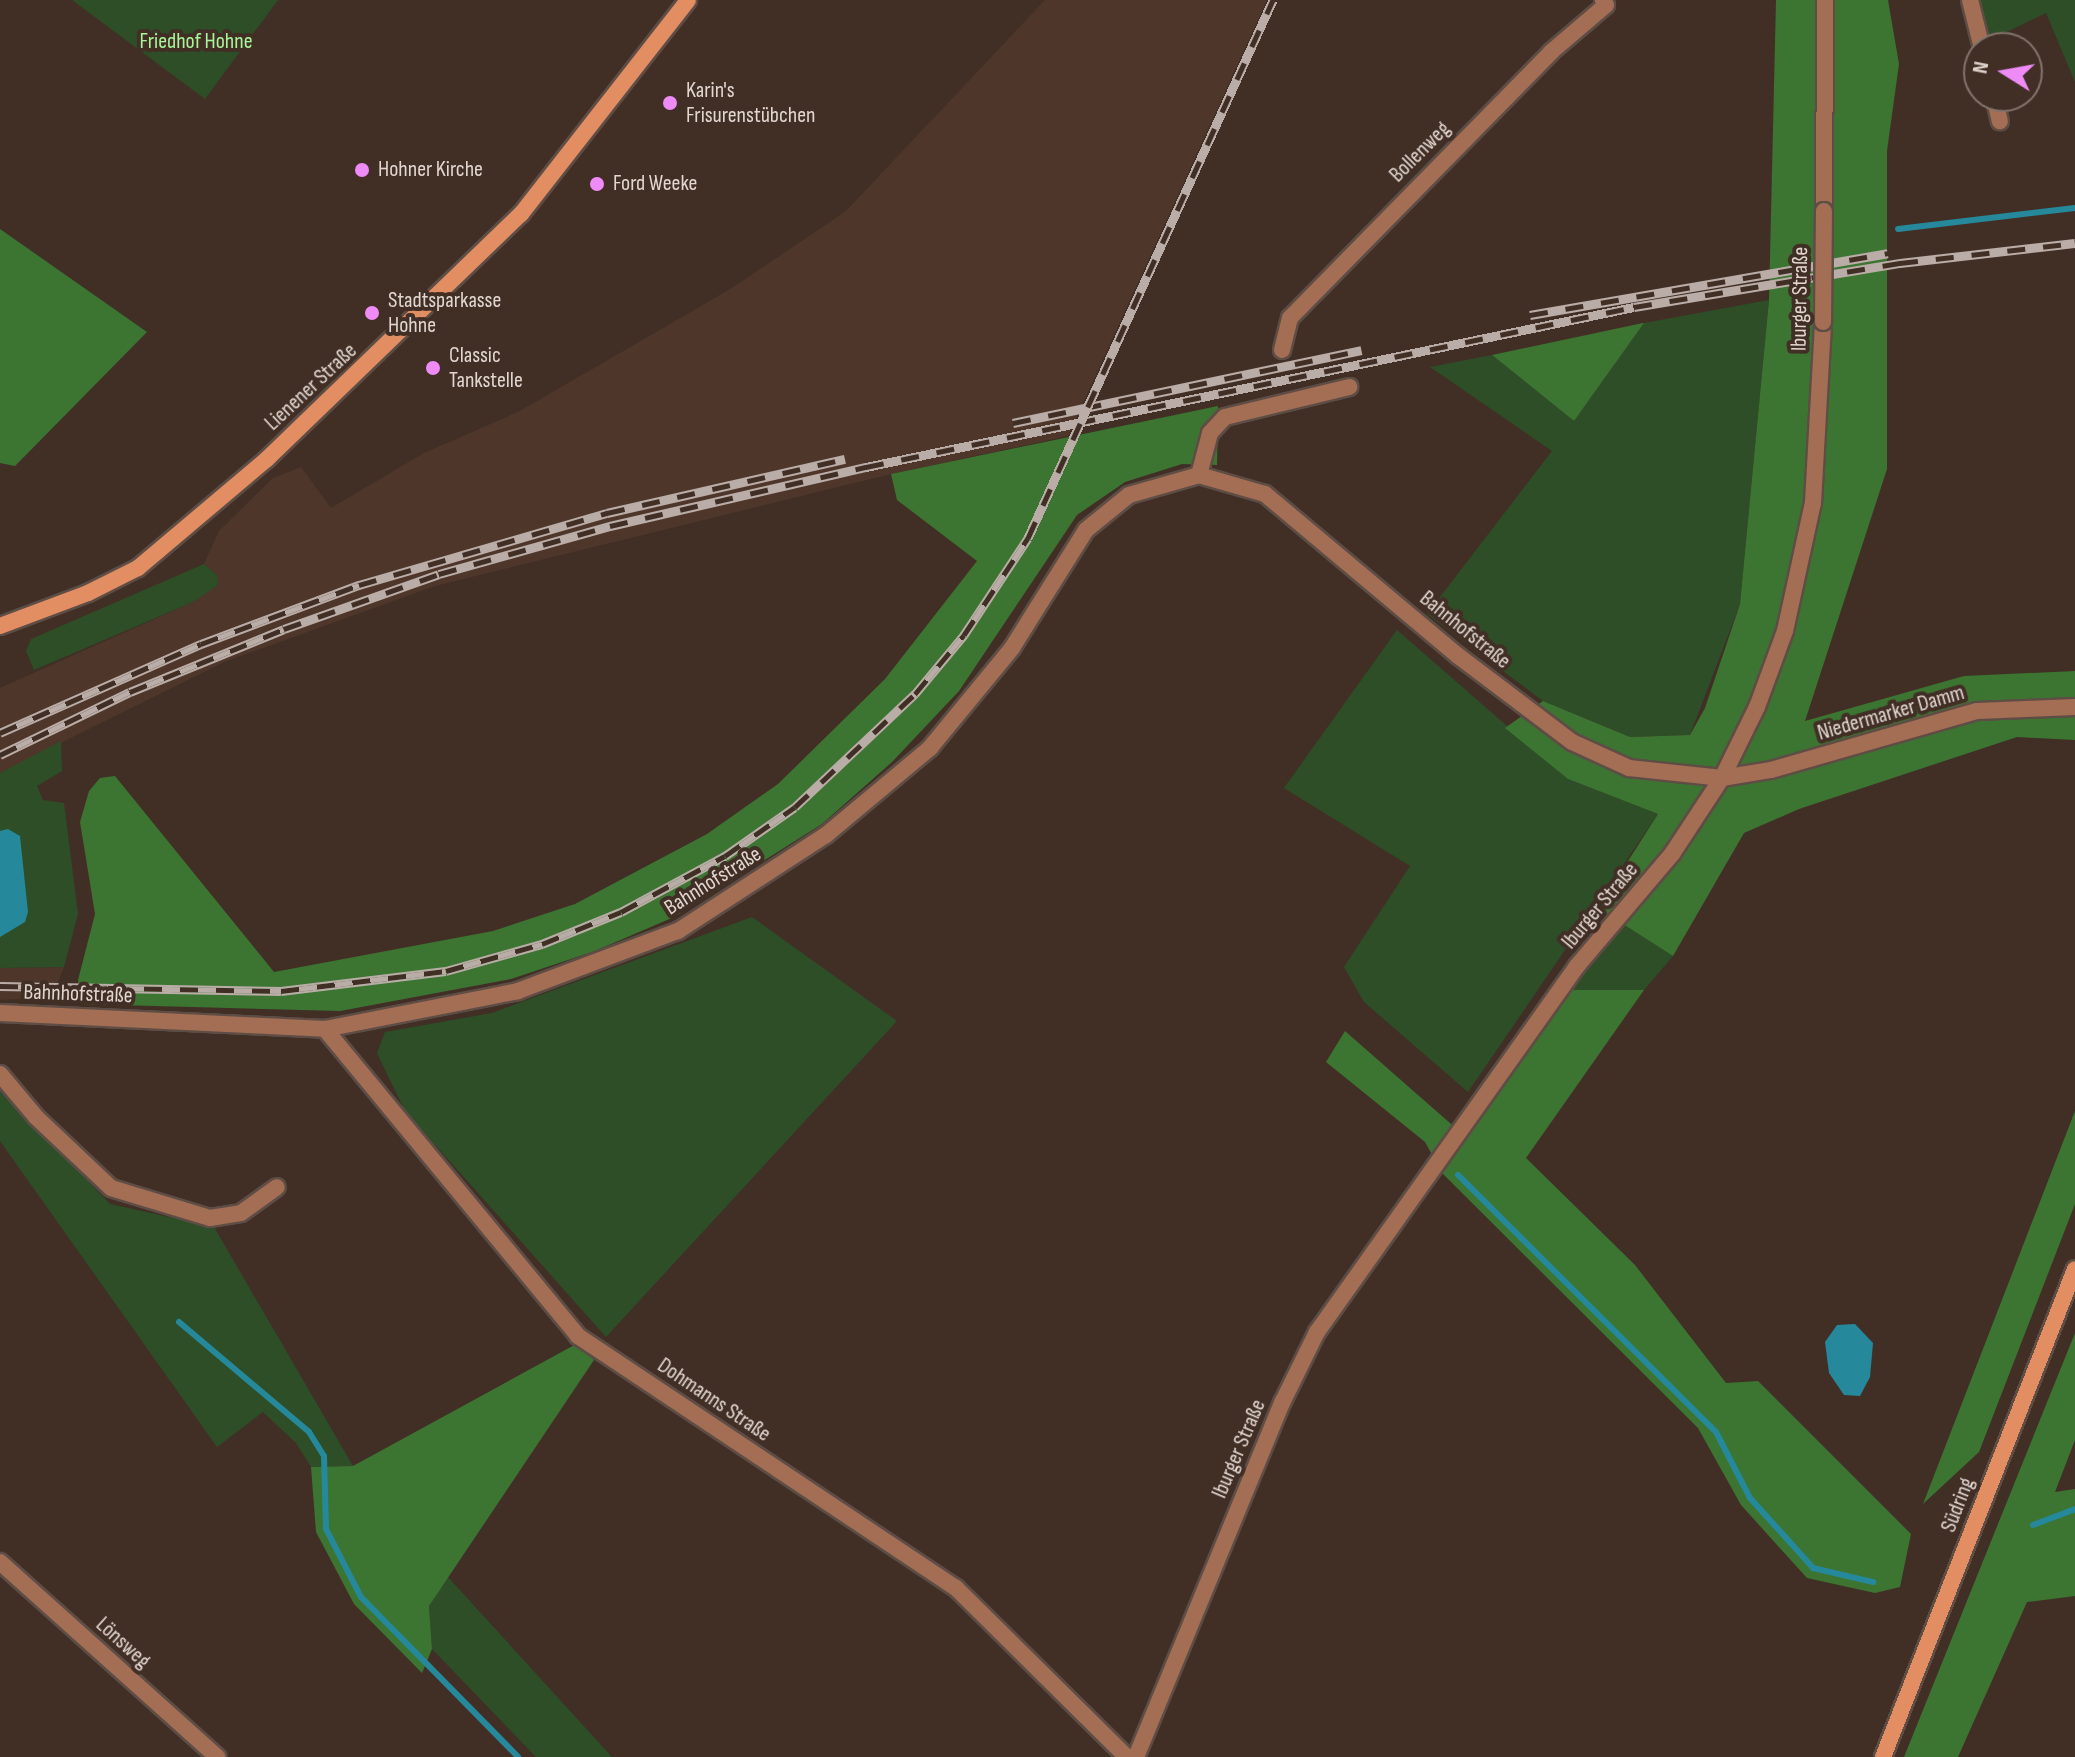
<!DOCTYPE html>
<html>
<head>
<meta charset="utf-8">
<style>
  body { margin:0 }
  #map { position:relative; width:2075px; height:1757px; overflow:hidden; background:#412f26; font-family:"Sofia Sans Condensed",sans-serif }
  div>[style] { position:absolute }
  .built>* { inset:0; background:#4e362a }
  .green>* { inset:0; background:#2d4e27 }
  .forest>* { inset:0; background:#3c7432 }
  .water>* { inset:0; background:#25899b }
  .stream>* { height:6px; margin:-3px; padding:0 3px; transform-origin:3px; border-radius:3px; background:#25899b }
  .roads { filter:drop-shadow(2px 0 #5e4d45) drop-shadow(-2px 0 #5e4d45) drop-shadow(0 2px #5e4d45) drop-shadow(0 -2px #5e4d45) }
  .street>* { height:16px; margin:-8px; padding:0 8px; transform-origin:8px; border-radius:8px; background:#a46e54 }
  .secondary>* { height:16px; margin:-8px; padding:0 8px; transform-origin:8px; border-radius:8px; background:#e28e62 }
  .rail>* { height:9px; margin-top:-4.5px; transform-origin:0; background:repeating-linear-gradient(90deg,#412f26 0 18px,#baaca6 0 36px); box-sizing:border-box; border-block:2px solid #baaca6 }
  .bridges { filter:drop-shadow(2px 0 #5e4d45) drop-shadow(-2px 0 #5e4d45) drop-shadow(0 2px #5e4d45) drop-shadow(0 -2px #5e4d45) }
  .street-bridge>* { height:16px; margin:-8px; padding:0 8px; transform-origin:8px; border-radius:8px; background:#a46e54 }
  .dots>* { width:22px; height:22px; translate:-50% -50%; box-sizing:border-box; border:4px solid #412f26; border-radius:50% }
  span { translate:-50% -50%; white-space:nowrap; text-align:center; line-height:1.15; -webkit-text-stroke:8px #412f26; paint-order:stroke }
  .park-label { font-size:22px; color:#a7f598 }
  .poi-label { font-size:22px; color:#e2d6d0 }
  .left { translate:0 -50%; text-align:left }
  .street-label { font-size:22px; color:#e2d6d0 }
  .north { position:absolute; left:1963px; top:32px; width:80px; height:80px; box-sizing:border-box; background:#412f26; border:2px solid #81726a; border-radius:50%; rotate:281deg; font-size:22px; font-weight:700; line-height:32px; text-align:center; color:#e2d6d0 }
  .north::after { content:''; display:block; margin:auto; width:28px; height:36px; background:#ef8bf7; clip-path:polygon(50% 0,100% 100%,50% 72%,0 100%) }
</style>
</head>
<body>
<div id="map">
  <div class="built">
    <div style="clip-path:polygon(1045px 0,1267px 0,1068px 436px,891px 474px,435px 586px,224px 662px,0 773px,0 688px,193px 602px,217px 575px,204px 564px,219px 531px,273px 478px,301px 467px,331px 508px,424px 453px,520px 411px,732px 288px,846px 211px)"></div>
    <div style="clip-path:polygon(64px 967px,52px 997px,0 1000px,0 968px)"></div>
  </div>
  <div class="green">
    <div style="clip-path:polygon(72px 0,278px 0,205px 99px)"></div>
    <div style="clip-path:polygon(1979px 0,2075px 0,2075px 82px,2046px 13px,1990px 40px)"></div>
    <div style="clip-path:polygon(1769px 300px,1740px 604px,1690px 735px,1630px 737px,1543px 701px,1427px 614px,1552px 451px,1430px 367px,1492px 355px,1574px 421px,1644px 323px)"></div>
    <div style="clip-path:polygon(204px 564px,217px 575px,218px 585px,193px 602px,34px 670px,26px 651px,31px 639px)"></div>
    <div style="clip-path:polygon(1397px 630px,1568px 779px,1658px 814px,1468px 1092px,1364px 1002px,1344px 967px,1410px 866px,1284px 788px)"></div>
    <div style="clip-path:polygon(61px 741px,62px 771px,37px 786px,43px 800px,64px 803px,78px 914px,64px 967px,0 968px,0 773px)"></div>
    <div style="clip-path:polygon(752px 917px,897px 1021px,606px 1337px,405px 1111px,377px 1053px,385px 1032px,492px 1013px)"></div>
    <div style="clip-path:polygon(1625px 925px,1673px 956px,1644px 990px,1571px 990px)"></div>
    <div style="clip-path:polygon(0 1088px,110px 1204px,214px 1227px,353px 1466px,311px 1467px,296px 1443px,263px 1412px,217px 1447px,0 1141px)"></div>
    <div style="clip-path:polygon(447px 1576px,612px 1757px,536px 1757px,432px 1649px,429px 1606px)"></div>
  </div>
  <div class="forest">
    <div style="clip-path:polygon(1776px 0,1888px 0,1899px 64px,1887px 151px,1887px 469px,1805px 721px,1964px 676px,2075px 671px,2075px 740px,2017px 737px,1799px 809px,1744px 833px,1673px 956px,1598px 908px,1658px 814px,1568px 779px,1505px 728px,1543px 701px,1630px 737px,1690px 735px,1705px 708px,1740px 604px,1769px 300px)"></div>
    <div style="clip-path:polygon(0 229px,147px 332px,15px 466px,0 463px)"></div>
    <div style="clip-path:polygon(1644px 323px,1574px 421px,1492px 355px,1643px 323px)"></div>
    <div style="clip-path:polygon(1218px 406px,1217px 465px,1182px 464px,1125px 482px,1077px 515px,959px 691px,892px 762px,822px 824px,674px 917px,595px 951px,511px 979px,340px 1011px,81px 1004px,78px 980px,95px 914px,80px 822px,89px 791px,100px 778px,115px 776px,274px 972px,493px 931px,575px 904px,707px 834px,778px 784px,885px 679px,977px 561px,897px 500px,891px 474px)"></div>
    <div style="clip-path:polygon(1571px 990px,1644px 990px,1526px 1158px,1635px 1265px,1726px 1383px,1758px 1381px,1911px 1534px,1900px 1587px,1875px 1593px,1807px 1578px,1741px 1505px,1698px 1428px,1443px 1174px,1425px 1142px,1326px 1062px,1345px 1031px,1467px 1138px)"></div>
    <div style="clip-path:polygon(2075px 1111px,2075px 1204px,1979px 1452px,1923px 1504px)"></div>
    <div style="clip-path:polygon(2075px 1333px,2075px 1440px,2055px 1492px,2075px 1489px,2075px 1596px,2027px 1602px,1958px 1757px,1904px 1757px)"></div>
    <div style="clip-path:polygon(578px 1343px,594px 1360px,429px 1606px,432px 1649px,422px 1673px,354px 1604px,316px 1532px,311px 1467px,353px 1466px)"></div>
  </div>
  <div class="water">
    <div style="clip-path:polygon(8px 829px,20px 836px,28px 912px,25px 922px,0 937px,0 831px)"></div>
    <div style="clip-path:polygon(1855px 1324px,1873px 1343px,1870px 1377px,1860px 1396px,1844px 1395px,1829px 1373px,1825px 1342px,1837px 1325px)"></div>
  </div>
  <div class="stream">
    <div style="left:1898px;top:229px;width:178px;rotate:-6.8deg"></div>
    <div style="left:1458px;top:1175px;width:364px;rotate:44.9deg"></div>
    <div style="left:1716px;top:1432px;width:74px;rotate:62.7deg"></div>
    <div style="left:1750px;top:1498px;width:94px;rotate:48deg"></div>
    <div style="left:1813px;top:1568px;width:62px;rotate:13.1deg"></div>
    <div style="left:179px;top:1322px;width:170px;rotate:40.2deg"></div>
    <div style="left:309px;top:1432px;width:28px;rotate:58deg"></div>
    <div style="left:324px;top:1456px;width:73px;rotate:88.4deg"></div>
    <div style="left:326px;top:1529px;width:76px;rotate:62.8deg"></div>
    <div style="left:361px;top:1597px;width:224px;rotate:45.5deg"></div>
    <div style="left:2033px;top:1525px;width:45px;rotate:-20.9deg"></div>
  </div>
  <div class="roads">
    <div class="street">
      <div style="left:1970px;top:0;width:49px;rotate:76deg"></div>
      <div style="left:1994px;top:96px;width:26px;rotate:77deg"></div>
      <div style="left:1824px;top:211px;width:211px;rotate:-89.7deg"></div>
      <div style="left:1282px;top:350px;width:33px;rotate:-76deg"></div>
      <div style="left:1290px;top:318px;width:373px;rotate:-45.5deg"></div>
      <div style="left:1551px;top:52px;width:72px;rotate:-40.5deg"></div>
      <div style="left:1606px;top:5px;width:6px;rotate:-121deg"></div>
      <div style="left:1199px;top:475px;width:43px;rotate:-75.3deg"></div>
      <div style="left:1210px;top:433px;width:22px;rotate:-47deg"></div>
      <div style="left:1225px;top:417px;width:128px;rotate:-13.6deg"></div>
      <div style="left:0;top:1013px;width:325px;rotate:2.8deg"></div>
      <div style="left:325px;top:1029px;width:197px;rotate:-11.1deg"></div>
      <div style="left:518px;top:991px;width:171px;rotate:-20.6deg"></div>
      <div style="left:678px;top:931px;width:176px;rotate:-33deg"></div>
      <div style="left:826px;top:835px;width:136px;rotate:-39.9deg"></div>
      <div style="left:930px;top:748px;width:129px;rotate:-50.6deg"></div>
      <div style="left:1012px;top:648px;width:139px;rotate:-57.9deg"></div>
      <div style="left:1086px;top:530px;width:55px;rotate:-39.1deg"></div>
      <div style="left:1129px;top:495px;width:73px;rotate:-15.9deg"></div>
      <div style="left:1199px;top:475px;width:69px;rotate:16.1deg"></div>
      <div style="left:1265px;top:494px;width:251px;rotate:40deg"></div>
      <div style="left:1457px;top:655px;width:144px;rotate:37.1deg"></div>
      <div style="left:1572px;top:742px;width:63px;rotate:24.5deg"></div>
      <div style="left:1629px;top:768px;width:94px;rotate:6.1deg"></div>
      <div style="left:1722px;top:778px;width:50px;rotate:-9.3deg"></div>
      <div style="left:1771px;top:770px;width:214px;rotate:-16deg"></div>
      <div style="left:1977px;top:711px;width:98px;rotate:-2.3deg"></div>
      <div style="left:325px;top:1029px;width:398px;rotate:50.5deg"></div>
      <div style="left:578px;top:1336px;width:454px;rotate:33.7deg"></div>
      <div style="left:956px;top:1588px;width:240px;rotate:44.7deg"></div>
      <div style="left:0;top:1074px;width:56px;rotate:50.1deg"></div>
      <div style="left:36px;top:1117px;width:103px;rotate:43.4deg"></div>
      <div style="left:111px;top:1188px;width:103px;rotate:16.9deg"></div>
      <div style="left:210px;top:1218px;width:31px;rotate:-9deg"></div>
      <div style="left:241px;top:1213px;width:44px;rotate:-35.8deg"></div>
      <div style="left:0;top:1562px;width:292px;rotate:41.9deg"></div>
      <div style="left:1136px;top:1757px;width:383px;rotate:-67.6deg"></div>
      <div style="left:1282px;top:1403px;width:79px;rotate:-63.8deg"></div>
      <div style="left:1317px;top:1332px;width:449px;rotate:-54.6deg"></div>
      <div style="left:1577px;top:966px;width:147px;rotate:-49.7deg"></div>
      <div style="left:1672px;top:854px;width:91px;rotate:-56.7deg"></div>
      <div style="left:1722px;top:778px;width:79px;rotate:-63.8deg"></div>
      <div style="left:1757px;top:707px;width:81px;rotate:-69.8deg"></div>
      <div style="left:1785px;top:631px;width:131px;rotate:-77.7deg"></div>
      <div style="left:1813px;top:503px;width:181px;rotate:-86.8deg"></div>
    </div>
    <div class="secondary">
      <div style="left:0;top:626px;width:94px;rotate:-20.6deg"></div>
      <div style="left:88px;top:593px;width:56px;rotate:-26.6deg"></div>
      <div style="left:138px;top:568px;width:169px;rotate:-40.2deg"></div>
      <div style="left:267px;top:459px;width:353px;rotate:-44deg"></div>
      <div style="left:521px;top:214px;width:271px;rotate:-52deg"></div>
      <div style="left:1883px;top:1757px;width:524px;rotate:-68.52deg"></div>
    </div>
  </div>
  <div class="rail">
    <div style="left:1530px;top:315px;width:363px;rotate:-9.8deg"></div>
    <div style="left:1013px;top:423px;width:356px;rotate:-11.8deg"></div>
    <div style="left:0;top:733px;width:220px;rotate:-23.9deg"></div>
    <div style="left:201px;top:644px;width:169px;rotate:-20.5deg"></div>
    <div style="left:359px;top:585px;width:258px;rotate:-16.2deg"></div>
    <div style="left:607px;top:513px;width:244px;rotate:-12.8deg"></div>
    <div style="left:0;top:755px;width:144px;rotate:-25.9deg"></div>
    <div style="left:130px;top:692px;width:166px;rotate:-22.2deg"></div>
    <div style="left:284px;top:629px;width:164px;rotate:-19.5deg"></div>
    <div style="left:439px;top:574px;width:178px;rotate:-15.7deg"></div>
    <div style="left:610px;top:526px;width:263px;rotate:-13deg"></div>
    <div style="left:866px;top:467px;width:784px;rotate:-11.77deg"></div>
    <div style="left:1634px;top:307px;width:270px;rotate:-9.4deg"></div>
    <div style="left:1900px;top:263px;width:176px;rotate:-6.5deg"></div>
    <div style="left:0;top:986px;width:281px;rotate:1deg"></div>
    <div style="left:281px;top:991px;width:166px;rotate:-6.9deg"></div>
    <div style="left:446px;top:971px;width:100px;rotate:-15.7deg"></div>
    <div style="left:542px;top:944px;width:85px;rotate:-22.1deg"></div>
    <div style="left:621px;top:912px;width:118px;rotate:-28.3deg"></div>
    <div style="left:725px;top:856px;width:85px;rotate:-35deg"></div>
    <div style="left:795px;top:807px;width:165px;rotate:-43.3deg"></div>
    <div style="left:915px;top:694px;width:77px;rotate:-50.3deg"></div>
    <div style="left:964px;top:635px;width:116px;rotate:-56.6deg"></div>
    <div style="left:1028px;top:538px;width:591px;rotate:-65.52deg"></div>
  </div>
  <div class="bridges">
    <div class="street-bridge">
      <div style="left:1823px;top:322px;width:111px;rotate:-89.5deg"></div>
    </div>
  </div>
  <div class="dots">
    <div style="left:670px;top:103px;background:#ef8bf7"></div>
    <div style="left:362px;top:170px;background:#ef8bf7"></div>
    <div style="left:597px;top:184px;background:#ef8bf7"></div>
    <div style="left:372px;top:313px;background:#ef8bf7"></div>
    <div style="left:433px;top:368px;background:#ef8bf7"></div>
  </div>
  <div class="park-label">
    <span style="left:196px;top:42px">Friedhof Hohne</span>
  </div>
  <div class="poi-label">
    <span class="left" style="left:686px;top:103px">Karin's<br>Frisurenstübchen</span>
    <span class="left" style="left:378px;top:170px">Hohner Kirche</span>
    <span class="left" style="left:613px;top:184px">Ford Weeke</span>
    <span class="left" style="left:388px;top:313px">Stadtsparkasse<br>Hohne</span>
    <span class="left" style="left:449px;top:368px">Classic<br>Tankstelle</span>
  </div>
  <div class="street-label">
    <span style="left:1420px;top:152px;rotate:-45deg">Bollenweg</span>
    <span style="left:1800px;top:299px;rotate:-89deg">Iburger Straße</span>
    <span style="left:311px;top:387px;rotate:-43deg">Lienener Straße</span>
    <span style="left:1465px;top:630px;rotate:39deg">Bahnhofstraße</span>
    <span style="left:1891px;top:713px;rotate:-16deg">Niedermarker Damm</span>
    <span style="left:713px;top:881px;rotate:-32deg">Bahnhofstraße</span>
    <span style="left:1600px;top:906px;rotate:-50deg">Iburger Straße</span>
    <span style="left:78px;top:994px;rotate:2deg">Bahnhofstraße</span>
    <span style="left:714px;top:1400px;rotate:34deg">Dohmanns Straße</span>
    <span style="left:1239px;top:1449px;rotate:-67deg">Iburger Straße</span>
    <span style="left:1958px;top:1505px;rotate:-69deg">Südring</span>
    <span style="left:123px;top:1643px;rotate:42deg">Lönsweg</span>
  </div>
  <div class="north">N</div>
</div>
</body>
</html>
